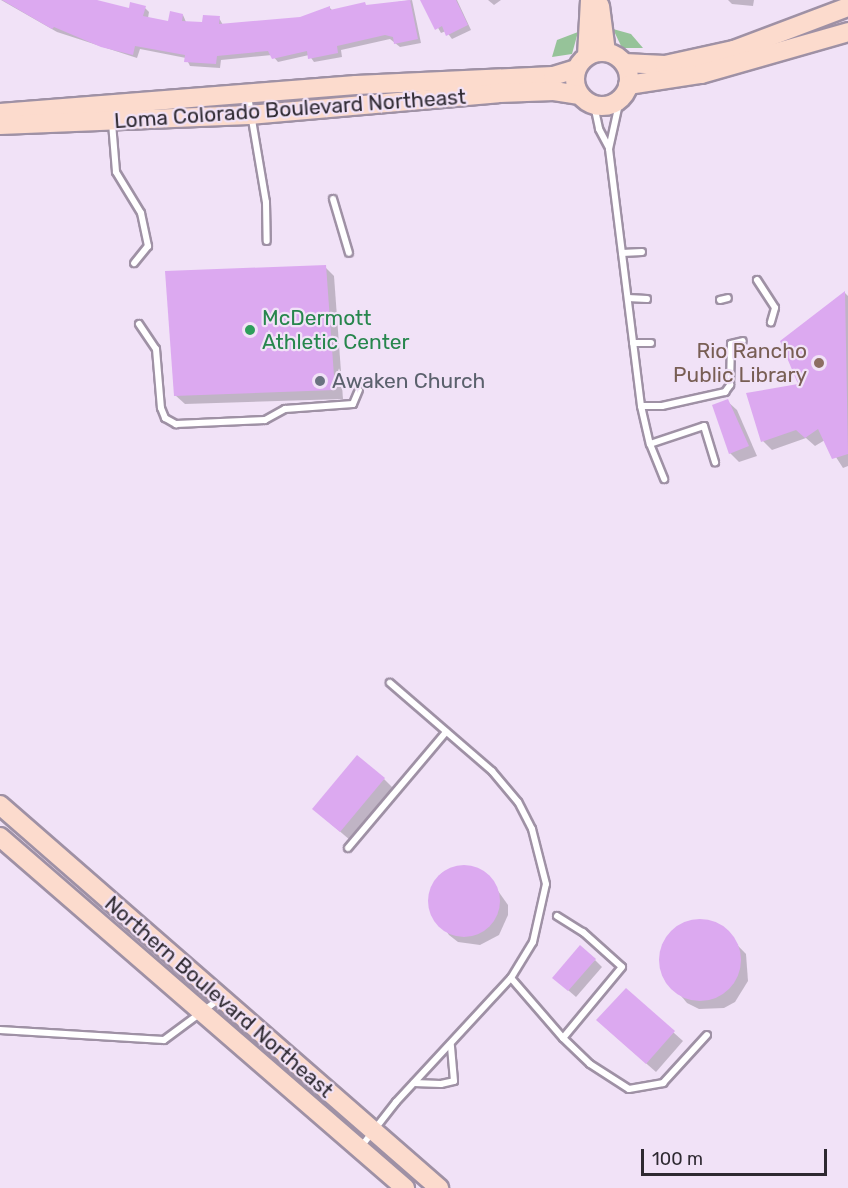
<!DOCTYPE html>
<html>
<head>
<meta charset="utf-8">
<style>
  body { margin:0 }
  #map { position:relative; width:848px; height:1188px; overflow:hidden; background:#f1e2f7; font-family:Rubik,sans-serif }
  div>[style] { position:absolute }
  .green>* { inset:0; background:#96c399 }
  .shadow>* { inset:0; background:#0003 }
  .building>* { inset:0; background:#dca9f0 }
  .round { border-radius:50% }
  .roads { filter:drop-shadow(2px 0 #9f91a5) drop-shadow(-2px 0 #9f91a5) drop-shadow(0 2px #9f91a5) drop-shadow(0 -2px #9f91a5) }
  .lane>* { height:6px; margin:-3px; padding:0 3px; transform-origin:3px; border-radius:3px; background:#fff }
  .secondary>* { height:18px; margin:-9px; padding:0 9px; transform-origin:9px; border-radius:9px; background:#fcdbcd }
  .secondary>.ring { margin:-9px; padding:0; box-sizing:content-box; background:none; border:18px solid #fcdbcd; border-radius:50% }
  .dots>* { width:16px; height:16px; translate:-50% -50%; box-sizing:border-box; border:3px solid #f1e2f7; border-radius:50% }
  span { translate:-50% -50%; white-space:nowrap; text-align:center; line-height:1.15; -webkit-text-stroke:4.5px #f1e2f7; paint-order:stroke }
  .street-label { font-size:21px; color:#2e2931 }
  .leisure-label { font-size:21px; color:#27864d }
  .left { translate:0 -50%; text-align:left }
  .education-label { font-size:21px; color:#785e54 }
  .right { translate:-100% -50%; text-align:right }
  .worship-label { font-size:21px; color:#5b616d }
  .scale { position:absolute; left:641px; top:1149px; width:186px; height:27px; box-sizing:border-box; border:3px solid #2e2931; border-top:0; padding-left:8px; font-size:18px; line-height:21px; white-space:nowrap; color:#2e2931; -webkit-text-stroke:4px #f1e2f7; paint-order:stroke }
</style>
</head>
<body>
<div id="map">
  <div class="green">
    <div style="clip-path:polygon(613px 29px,631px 34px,643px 48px,622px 48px)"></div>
    <div style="clip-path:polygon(578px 32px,572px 54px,552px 57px,557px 40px)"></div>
  </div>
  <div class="shadow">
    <div style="clip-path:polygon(1px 0,94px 0,130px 10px,145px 8px,149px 12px,148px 18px,169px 23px,183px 15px,186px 22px,203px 24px,219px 18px,223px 25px,301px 18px,329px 7px,333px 11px,412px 0,421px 43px,400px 47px,390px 39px,341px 50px,342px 57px,314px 62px,309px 55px,278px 62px,272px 55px,221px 60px,220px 68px,190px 66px,186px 58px,140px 49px,137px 58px,57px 32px)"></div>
    <div style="clip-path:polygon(422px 0,457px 0,471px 30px,452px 39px,446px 31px,441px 33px)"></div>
    <div style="clip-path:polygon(488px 0,501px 0,494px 5px)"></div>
    <div style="clip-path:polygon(728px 0,754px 0,753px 6px,732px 4px)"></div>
    <div style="clip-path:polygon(325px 267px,334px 276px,343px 399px,185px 404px,175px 395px)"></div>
    <div style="clip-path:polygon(845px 293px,848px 296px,848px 466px,843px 468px,825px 440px,815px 446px,806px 438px,772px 450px,763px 441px,800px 385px)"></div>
    <div style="clip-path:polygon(727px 401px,737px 410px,757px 456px,739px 462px,730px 453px)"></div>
    <div style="clip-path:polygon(384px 779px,393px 788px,350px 840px,324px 818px)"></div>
    <div style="clip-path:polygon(464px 866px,486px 874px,508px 905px,508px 915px,499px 935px,480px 945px,458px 942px,449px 935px,429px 906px,429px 894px,442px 873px)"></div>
    <div style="clip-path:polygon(691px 921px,718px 925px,746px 954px,748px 981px,735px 1002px,724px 1008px,699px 1009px,687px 1003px,662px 973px,662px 947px,668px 936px)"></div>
    <div style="clip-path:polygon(595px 960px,602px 967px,576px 997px,561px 984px)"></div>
    <div style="clip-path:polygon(626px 990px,683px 1041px,656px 1072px,607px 1029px)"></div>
  </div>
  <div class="building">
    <div style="clip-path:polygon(2px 0,97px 0,129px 8px,130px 2px,146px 6px,143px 16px,168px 21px,170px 11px,183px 14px,182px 21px,202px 22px,203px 15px,220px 16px,219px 24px,300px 17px,330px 6px,330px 10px,365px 2px,366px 5px,410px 0,418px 39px,394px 44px,393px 37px,385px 35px,337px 46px,338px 53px,308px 59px,307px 51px,272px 59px,268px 51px,217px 56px,216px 64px,184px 62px,185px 55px,135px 46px,133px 55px,101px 47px,54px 27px,52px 29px)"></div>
    <div style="clip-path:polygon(420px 0,456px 0,468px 25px,446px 36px,442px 26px,435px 30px)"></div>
    <div style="clip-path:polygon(326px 265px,335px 390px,174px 396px,165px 271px)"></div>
    <div style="clip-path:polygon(845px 291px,848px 454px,832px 459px,818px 429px,805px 438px,796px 430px,761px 442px,746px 393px,798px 384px,780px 341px)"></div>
    <div style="clip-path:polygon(728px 399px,749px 446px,729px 454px,712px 405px)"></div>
    <div style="clip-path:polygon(357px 755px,385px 778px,340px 832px,312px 809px)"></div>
    <div class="round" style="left:428px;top:865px;width:72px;height:72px"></div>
    <div class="round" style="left:659px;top:919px;width:82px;height:82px"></div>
    <div style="clip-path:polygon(580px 945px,596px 959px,568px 991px,552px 978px)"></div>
    <div style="clip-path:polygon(626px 988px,675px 1031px,646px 1064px,596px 1020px)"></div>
  </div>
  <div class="roads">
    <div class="lane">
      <div style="left:248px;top:96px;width:108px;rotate:80.4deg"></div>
      <div style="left:266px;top:202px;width:39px;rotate:89deg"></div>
      <div style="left:620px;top:99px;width:51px;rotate:102.4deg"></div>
      <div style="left:609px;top:149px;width:259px;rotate:82.9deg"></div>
      <div style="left:641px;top:406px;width:39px;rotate:77deg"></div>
      <div style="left:650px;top:444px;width:38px;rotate:68deg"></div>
      <div style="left:594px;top:105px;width:25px;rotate:78deg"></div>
      <div style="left:599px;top:129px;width:21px;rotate:62deg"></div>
      <div style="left:112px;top:123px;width:49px;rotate:85.3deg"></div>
      <div style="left:116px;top:172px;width:48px;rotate:58.6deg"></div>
      <div style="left:141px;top:213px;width:34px;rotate:78deg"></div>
      <div style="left:148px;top:246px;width:22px;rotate:129deg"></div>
      <div style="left:333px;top:199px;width:56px;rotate:73.5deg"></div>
      <div style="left:622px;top:253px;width:20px;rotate:-3deg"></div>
      <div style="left:757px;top:280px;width:33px;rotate:57deg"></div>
      <div style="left:775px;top:308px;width:15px;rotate:106deg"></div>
      <div style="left:628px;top:298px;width:19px;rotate:3deg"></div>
      <div style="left:720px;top:300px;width:8px;rotate:-14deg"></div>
      <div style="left:139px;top:324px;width:30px;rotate:56deg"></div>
      <div style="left:156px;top:349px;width:59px;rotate:85.2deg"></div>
      <div style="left:161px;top:408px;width:11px;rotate:68deg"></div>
      <div style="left:165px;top:418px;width:13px;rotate:29deg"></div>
      <div style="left:176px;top:424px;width:89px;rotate:-2.6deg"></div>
      <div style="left:265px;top:420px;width:23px;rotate:-29deg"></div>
      <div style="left:285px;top:409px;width:68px;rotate:-4.2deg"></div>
      <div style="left:353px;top:404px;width:15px;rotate:-67deg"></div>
      <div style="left:633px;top:343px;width:18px"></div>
      <div style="left:641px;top:406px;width:21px"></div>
      <div style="left:662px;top:406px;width:65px;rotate:-12.5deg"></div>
      <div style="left:725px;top:392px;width:9px;rotate:-54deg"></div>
      <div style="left:730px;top:385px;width:41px;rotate:-88.6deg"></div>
      <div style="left:731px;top:344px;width:12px;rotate:-14deg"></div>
      <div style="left:650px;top:444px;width:57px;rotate:-18.4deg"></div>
      <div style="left:704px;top:426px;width:38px;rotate:73deg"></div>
      <div style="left:348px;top:848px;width:152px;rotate:-49.8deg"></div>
      <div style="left:557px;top:916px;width:31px;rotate:32deg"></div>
      <div style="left:583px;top:932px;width:52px;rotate:41.9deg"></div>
      <div style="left:622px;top:967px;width:92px;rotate:129.7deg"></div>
      <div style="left:563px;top:1038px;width:37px;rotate:44deg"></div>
      <div style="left:590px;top:1064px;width:46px;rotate:32.7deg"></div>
      <div style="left:629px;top:1089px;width:35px;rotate:-10deg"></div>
      <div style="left:663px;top:1083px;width:65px;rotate:-47.5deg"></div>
      <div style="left:511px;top:978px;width:79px;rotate:49.1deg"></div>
      <div style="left:0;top:1030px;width:164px;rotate:3.5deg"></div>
      <div style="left:164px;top:1040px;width:67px;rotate:-36.5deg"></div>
      <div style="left:414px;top:1083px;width:27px;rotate:2deg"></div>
      <div style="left:441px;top:1084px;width:13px;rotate:-13deg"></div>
      <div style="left:454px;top:1081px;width:36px;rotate:-95deg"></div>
      <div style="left:360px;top:1148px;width:58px;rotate:-52deg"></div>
      <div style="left:396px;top:1102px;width:169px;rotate:-47.2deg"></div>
      <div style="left:511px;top:978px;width:42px;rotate:-58.6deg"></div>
      <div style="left:533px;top:942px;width:59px;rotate:-77.4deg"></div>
      <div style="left:546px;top:884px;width:57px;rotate:-104.3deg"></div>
      <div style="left:532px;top:829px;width:30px;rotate:-117deg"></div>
      <div style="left:518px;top:802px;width:40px;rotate:-130deg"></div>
      <div style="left:492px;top:771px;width:135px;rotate:-139.2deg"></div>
    </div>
    <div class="secondary">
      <div style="left:600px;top:6px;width:46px;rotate:82.6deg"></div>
      <div class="ring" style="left:575px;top:52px;width:36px;height:36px"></div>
      <div style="left:587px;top:56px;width:56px;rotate:-86.9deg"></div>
      <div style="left:624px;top:63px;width:41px;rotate:2.8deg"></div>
      <div style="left:665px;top:65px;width:71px;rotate:-12.3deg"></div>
      <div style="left:734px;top:50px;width:122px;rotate:-20.7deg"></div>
      <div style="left:628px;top:85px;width:74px;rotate:-8.6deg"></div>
      <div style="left:701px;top:74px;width:153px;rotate:-15.9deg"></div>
      <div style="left:0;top:113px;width:357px;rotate:-4.5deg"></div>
      <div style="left:356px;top:85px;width:197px;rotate:-2.6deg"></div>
      <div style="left:553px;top:76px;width:24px;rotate:-17deg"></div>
      <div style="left:0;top:125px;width:249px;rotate:-2.3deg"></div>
      <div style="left:249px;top:115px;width:250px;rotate:-5deg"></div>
      <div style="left:498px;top:93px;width:56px;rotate:-2deg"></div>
      <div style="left:554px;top:91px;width:26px;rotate:9deg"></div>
      <div style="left:0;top:805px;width:583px;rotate:41.1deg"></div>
      <div style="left:0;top:837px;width:536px;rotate:40.91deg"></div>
    </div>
  </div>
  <div class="dots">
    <div style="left:250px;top:330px;background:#2e9e5b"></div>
    <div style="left:819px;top:363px;background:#8d6e63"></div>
    <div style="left:320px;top:381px;background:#6b7280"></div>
  </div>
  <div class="street-label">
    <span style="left:290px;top:109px;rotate:-4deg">Loma Colorado Boulevard Northeast</span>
    <span style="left:219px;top:997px;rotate:41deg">Northern Boulevard Northeast</span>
  </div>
  <div class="leisure-label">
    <span class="left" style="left:262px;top:330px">McDermott<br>Athletic Center</span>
  </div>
  <div class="education-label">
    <span class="right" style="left:807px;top:363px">Rio Rancho<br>Public Library</span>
  </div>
  <div class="worship-label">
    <span class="left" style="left:332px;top:381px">Awaken Church</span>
  </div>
  <div class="scale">100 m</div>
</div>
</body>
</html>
